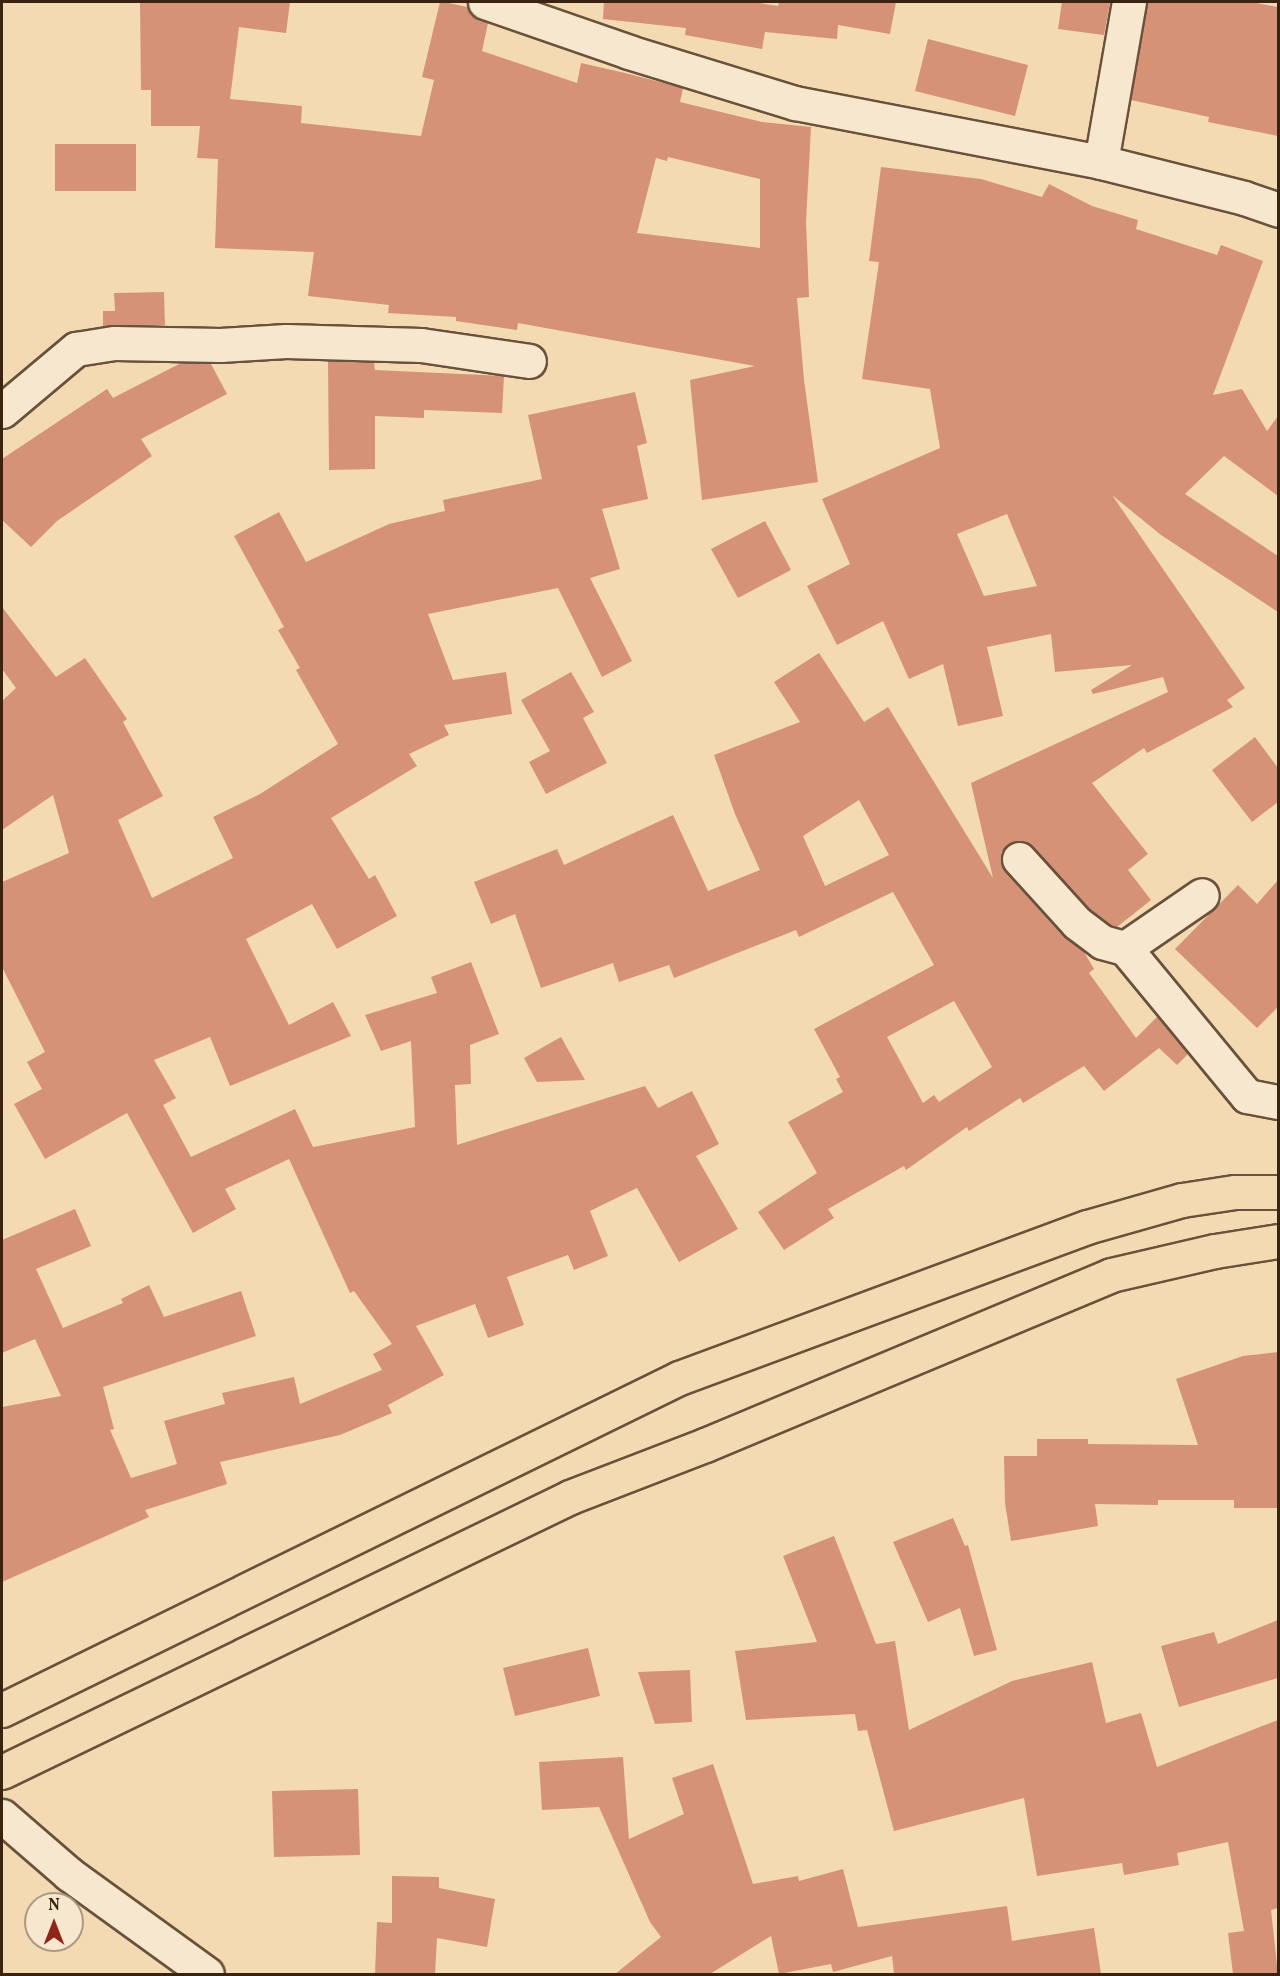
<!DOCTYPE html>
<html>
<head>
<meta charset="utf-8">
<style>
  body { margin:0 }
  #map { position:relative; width:1280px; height:1976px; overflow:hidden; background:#f3dab3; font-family:Vollkorn,serif }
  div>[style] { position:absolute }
  .building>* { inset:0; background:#d59277 }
  .roads { filter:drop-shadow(2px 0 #69513a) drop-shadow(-2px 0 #69513a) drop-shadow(0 2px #69513a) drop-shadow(0 -2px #69513a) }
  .street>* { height:33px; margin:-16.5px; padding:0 16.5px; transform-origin:16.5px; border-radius:16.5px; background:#f7e7ce }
  .secondary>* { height:33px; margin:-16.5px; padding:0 16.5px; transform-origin:16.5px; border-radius:16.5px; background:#f7e7ce }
  .primary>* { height:33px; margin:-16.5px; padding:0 16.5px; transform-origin:16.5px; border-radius:16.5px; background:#f3dab3 }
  span { translate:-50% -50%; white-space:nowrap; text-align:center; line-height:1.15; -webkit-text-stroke:4.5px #f7e7ce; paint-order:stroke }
  .frame { position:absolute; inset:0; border:3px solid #3b2312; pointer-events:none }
  .north { position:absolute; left:24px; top:1892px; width:60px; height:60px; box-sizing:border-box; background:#f7e7ce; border:2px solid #ac9983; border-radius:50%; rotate:0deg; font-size:16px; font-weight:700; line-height:24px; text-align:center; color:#3b2312 }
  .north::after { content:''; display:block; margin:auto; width:21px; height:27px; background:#8f2418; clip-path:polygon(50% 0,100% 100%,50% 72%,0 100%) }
</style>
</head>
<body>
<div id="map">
  <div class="building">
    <div style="clip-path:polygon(evenodd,140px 2px,290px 2px,286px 33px,239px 27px,230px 99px,302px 106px,301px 123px,421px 136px,434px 80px,422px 77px,440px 2px,444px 2px,467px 7px,471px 15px,488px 23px,482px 51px,577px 83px,581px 63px,625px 73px,683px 88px,680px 102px,762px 122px,811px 127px,806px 222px,809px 297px,797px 298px,804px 380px,818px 482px,702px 500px,690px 380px,755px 366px,518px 323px,517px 330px,456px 321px,456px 317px,388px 313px,389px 305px,308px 296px,314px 252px,215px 248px,218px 159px,197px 158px,200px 126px,151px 126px,151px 90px,141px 90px,140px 2px,668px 157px,760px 179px,760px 248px,637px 233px,656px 158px,667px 161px,668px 157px)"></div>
    <div style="clip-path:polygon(604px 2px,753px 2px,778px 6px,779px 2px,896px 2px,890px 34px,838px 25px,837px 39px,765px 32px,762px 49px,685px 35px,686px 28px,603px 19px)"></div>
    <div style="clip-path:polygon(1062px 2px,1110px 2px,1104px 35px,1058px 29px)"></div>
    <div style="clip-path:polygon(1147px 2px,1251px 2px,1278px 7px,1278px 136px,1208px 122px,1209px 117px,1131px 100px)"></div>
    <div style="clip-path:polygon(928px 39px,1028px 65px,1015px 116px,915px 91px)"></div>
    <div style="clip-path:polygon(55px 144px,136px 144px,136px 191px,55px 191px)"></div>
    <div style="clip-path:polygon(evenodd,881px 167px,981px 179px,1042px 197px,1049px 184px,1092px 206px,1138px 220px,1136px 229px,1217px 255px,1221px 245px,1263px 261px,1213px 395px,1242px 389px,1267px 431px,1278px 416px,1278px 496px,1224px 456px,1185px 494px,1278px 556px,1278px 612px,1161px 535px,1112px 495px,1245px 688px,1227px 700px,1233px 707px,1147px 753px,1144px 748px,1092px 783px,1148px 854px,1128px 870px,1151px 900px,1117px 927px,1110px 925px,1090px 909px,1025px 841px,1016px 841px,1007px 845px,1001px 853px,1001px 862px,1005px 872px,1063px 936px,1084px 952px,1094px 969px,1089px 973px,1136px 1038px,1157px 1017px,1188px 1054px,1177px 1065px,1159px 1048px,1104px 1091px,1084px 1066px,1023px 1103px,1020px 1098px,969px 1131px,967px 1127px,906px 1170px,904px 1166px,828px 1209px,834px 1218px,784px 1250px,758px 1212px,817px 1173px,788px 1122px,843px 1092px,836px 1079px,840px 1077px,814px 1029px,934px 965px,893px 892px,799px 937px,796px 930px,674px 978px,669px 965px,619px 982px,613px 963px,541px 988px,515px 914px,491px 924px,474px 882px,557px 849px,564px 865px,673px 815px,708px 891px,760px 870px,735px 814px,714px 755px,800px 722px,774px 682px,819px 653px,864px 722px,888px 707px,993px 878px,971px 783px,1168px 692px,1163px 677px,1093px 694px,1091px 690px,1132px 665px,1055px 672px,1051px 634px,987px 647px,1003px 716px,958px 726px,943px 664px,909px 679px,883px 621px,837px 645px,807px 586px,850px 564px,822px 499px,940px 448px,930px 389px,862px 379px,879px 262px,869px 261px,881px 167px,1007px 514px,1037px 586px,984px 596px,957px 534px,1007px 514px,881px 167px,859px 800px,889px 855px,825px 886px,803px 836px,859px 800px,881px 167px,954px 1001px,992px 1067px,939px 1102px,934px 1095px,923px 1103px,887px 1037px,954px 1001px)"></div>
    <div style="clip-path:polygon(164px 292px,165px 325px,103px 326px,103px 311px,115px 311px,114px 293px)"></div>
    <div style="clip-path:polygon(328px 361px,374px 362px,375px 370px,504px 376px,502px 413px,424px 410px,424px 418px,375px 416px,375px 469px,329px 470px)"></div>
    <div style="clip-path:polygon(181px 363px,211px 364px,227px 394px,141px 439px,152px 456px,57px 521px,31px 547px,2px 520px,2px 459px,107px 389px,113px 398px)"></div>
    <div style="clip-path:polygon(635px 392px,647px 443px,637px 446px,648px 499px,602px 509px,620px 569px,590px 578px,632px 661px,602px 677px,558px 588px,428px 614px,453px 680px,506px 672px,512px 714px,444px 725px,449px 735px,409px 754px,417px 766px,331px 818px,369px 879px,375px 875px,397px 916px,337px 949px,312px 904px,246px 939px,289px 1025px,333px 1002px,351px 1036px,230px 1086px,210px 1037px,154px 1060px,176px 1098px,163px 1105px,191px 1157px,295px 1109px,313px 1147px,415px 1127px,411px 1041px,381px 1051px,365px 1015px,437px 993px,431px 977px,471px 962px,499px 1034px,470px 1045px,471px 1084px,455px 1085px,457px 1145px,645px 1086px,658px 1108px,692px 1091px,719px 1144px,696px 1156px,738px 1229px,679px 1262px,637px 1188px,590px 1211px,608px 1256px,574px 1270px,568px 1255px,507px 1277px,524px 1325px,488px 1338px,475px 1304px,416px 1326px,444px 1375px,388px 1405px,392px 1413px,340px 1435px,220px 1462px,227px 1484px,145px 1510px,149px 1517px,2px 1582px,2px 1407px,61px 1396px,35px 1339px,2px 1353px,2px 1240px,75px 1209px,91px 1246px,36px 1269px,63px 1328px,123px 1303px,121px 1299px,149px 1285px,164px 1317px,241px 1291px,256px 1336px,103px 1387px,114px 1429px,110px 1430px,131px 1478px,177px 1464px,164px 1421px,225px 1404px,222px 1393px,294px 1377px,300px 1404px,382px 1370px,373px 1354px,392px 1344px,354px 1291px,350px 1293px,289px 1159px,225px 1189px,236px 1209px,193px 1233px,127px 1113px,45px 1159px,14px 1104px,42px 1089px,27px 1062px,45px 1052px,2px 967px,2px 882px,69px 853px,53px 795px,2px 830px,2px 701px,16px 688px,2px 669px,2px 607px,56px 677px,85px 658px,127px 719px,123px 722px,163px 796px,118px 820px,152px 898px,233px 858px,213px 817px,260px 794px,338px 744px,296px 670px,300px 668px,278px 630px,284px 627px,234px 536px,279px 512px,306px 562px,389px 524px,445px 511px,443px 500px,542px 479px,528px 415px)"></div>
    <div style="clip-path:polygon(765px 521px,791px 570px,738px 598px,711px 549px)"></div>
    <div style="clip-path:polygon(571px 672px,594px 712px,583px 718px,607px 763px,546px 794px,529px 762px,550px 751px,521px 700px)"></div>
    <div style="clip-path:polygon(1255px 737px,1278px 768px,1278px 802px,1252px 822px,1212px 770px)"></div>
    <div style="clip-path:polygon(1278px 880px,1278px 1007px,1257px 1028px,1175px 949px,1238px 885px,1257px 904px)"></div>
    <div style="clip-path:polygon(561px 1037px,585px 1080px,537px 1082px,524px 1058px)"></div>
    <div style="clip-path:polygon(1278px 1352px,1278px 1508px,1234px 1508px,1234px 1500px,1158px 1500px,1158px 1505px,1095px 1504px,1098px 1526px,1011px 1541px,1005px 1503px,1004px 1456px,1037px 1456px,1037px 1439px,1088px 1439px,1088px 1444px,1198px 1445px,1176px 1379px,1243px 1356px)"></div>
    <div style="clip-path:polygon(953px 1518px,965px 1546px,968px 1545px,997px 1650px,974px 1656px,960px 1608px,928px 1622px,893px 1542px)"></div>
    <div style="clip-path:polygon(834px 1536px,876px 1644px,895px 1641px,909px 1730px,1012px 1681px,1092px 1662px,1106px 1723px,1141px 1713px,1157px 1767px,1278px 1720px,1278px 1908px,1271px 1910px,1278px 1974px,1233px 1974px,1228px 1933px,1244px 1931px,1228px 1842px,1177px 1853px,1179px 1865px,1124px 1875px,1122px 1863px,1037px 1876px,1024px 1798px,894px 1831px,867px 1730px,858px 1731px,855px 1714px,746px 1720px,735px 1651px,817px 1642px,783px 1556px)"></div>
    <div style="clip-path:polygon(1278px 1620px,1278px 1678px,1179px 1707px,1161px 1646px,1214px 1632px,1218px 1644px)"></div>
    <div style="clip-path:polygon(588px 1648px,600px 1696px,515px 1716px,503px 1668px)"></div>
    <div style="clip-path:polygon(690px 1670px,692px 1722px,655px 1724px,638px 1672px)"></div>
    <div style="clip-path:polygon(623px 1757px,629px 1839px,684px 1814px,672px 1778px,713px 1764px,753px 1884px,798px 1876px,799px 1881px,843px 1869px,858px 1927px,1007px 1906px,1012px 1941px,1094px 1928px,1101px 1974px,894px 1974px,892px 1956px,833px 1972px,831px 1964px,779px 1974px,771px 1936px,710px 1974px,615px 1974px,661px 1937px,650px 1922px,599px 1807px,542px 1810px,539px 1762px)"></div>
    <div style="clip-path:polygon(358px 1789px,360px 1855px,274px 1857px,272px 1791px)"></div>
    <div style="clip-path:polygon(392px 1876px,439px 1877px,439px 1888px,495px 1899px,487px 1947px,437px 1938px,435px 1974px,375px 1974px,377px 1922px,392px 1923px)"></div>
  </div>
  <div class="roads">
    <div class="street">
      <div style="left:485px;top:2px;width:152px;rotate:19.1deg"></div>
      <div style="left:629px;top:52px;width:174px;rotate:17.1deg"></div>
      <div style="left:795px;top:103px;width:312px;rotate:10.9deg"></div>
      <div style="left:1101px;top:162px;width:147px;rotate:14.1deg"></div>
      <div style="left:1244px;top:198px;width:36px;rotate:19deg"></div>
      <div style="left:1101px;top:162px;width:162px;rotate:-80.1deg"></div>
      <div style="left:2px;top:411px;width:97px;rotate:-40deg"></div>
      <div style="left:76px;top:349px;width:39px;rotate:-9deg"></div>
      <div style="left:115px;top:343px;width:105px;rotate:1.1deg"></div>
      <div style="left:220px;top:345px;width:66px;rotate:-3.5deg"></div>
      <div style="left:286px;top:341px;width:135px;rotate:1.7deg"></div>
      <div style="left:421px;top:345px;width:109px;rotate:8.4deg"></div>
      <div style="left:1019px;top:859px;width:86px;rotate:47.8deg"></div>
      <div style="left:1077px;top:923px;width:31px;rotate:37deg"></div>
      <div style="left:1102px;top:942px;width:24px;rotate:15deg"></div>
      <div style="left:1125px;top:948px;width:192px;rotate:50.5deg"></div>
      <div style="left:1247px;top:1096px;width:32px;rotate:11deg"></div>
      <div style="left:1125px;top:948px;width:93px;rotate:-34.5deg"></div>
    </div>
    <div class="secondary">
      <div style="left:2px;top:1816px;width:89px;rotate:40.9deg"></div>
      <div style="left:69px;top:1874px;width:170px;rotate:35.9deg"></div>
    </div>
    <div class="primary">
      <div style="left:2px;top:1710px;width:754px;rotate:-26.12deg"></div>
      <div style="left:679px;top:1378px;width:435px;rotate:-20.3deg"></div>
      <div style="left:1087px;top:1227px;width:99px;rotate:-15.9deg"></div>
      <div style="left:1182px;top:1200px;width:54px;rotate:-8.6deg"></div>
      <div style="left:1235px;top:1192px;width:43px"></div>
      <div style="left:2px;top:1772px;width:631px;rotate:-25.83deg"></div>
      <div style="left:570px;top:1497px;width:145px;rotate:-21.1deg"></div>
      <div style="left:705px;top:1445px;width:440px;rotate:-22.7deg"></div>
      <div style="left:1111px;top:1275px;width:107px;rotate:-13deg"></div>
      <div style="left:1215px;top:1251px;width:64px;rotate:-9deg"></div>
    </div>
  </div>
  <div class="frame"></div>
  <div class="north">N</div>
</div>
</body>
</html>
